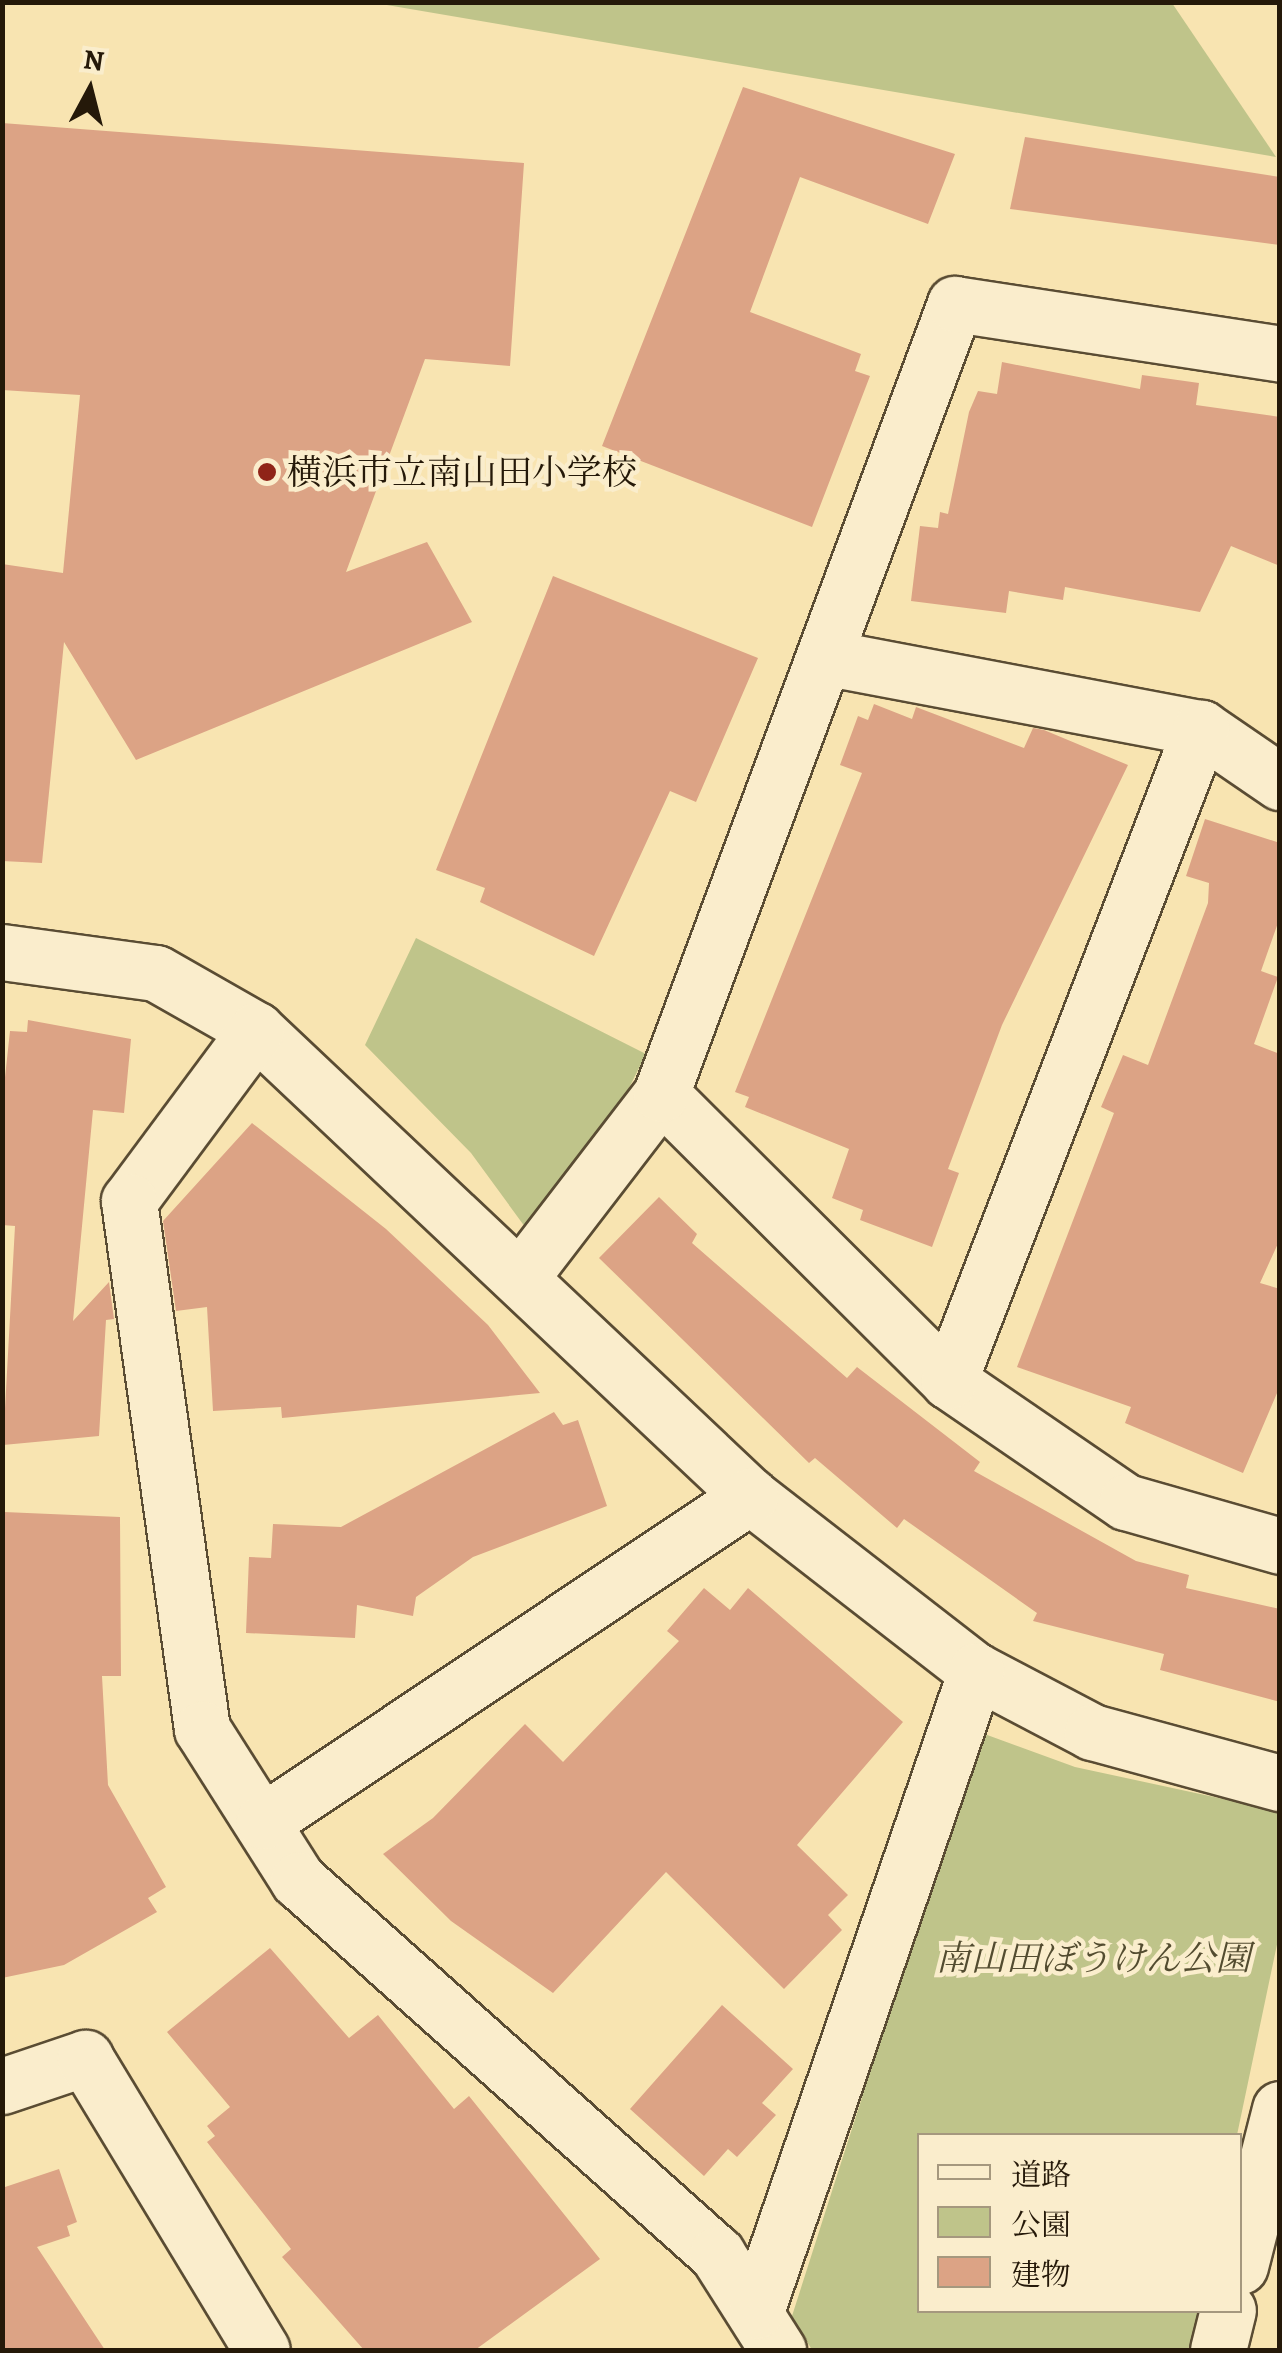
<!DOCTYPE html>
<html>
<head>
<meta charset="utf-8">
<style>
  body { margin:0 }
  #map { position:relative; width:1282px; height:2353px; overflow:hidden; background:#f8e4b1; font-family:Alegreya,"Noto Serif JP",serif }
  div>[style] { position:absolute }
  .green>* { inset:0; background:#bfc48a }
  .building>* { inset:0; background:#dca385 }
  .roads { filter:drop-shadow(2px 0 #5a4c33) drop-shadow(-2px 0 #5a4c33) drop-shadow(0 2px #5a4c33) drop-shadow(0 -2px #5a4c33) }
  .minor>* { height:55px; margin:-27.5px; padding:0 27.5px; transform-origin:27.5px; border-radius:27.5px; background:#faedcc }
  .dots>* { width:28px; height:28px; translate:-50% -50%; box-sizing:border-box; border:5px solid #faedcc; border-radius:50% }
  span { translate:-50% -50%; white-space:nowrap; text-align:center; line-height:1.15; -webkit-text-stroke:9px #faedcc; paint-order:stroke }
  .poi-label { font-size:35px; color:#251909 }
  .left { translate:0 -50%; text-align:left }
  .park-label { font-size:35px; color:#534c30; font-style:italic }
  .frame { position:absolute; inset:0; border:5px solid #251909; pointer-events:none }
  .legend { position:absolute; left:917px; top:2133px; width:325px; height:180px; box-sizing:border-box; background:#faedcc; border:2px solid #a5987e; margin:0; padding:12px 18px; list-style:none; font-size:30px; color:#251909 }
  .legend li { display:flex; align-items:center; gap:20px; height:50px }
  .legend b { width:50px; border:2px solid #a5987e }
  .north { position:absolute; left:40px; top:40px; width:100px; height:100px; -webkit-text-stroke:8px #faedcc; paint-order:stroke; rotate:7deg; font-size:28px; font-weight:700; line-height:40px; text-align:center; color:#251909 }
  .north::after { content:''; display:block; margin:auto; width:35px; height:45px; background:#251909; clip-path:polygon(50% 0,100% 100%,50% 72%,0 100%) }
</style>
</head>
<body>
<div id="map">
  <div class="green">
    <div style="clip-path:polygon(375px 3px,1172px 3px,1276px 157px)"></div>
    <div style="clip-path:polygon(416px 938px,646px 1054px,614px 1118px,528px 1231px,471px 1153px,365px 1045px)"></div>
    <div style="clip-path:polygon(979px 1732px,1075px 1767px,1279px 1811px,1279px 1935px,1237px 2135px,919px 2136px,919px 2310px,1199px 2311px,1190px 2350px,812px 2350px,792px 2316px)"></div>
  </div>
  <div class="building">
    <div style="clip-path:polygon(743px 87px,955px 154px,928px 224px,800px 177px,750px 312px,861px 354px,855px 371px,870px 376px,812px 527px,602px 446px)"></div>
    <div style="clip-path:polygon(2px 123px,524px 163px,510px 366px,425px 359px,346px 572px,427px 542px,472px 622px,136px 760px,64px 642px,42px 863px,2px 861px,2px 564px,63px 573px,80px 395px,2px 390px)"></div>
    <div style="clip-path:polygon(1025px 137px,1280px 177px,1280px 245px,1010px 209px)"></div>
    <div style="clip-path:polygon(1002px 362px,1140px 389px,1142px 375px,1199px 383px,1196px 405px,1280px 417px,1280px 566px,1231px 546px,1200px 612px,1065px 587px,1063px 600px,1009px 591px,1006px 613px,911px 601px,920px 526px,938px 528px,940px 512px,948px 514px,969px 412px,978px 391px,997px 394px)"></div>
    <div style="clip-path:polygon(553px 576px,758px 658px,696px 802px,670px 791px,594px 956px,480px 902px,485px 888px,436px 870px)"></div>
    <div style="clip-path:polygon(874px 704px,912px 719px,916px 707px,1024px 748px,1033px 728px,1044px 730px,1128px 765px,1002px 1025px,948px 1169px,959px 1173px,932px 1247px,860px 1220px,863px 1210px,832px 1198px,849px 1149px,745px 1107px,749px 1097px,735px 1092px,862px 773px,840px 765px,858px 716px,868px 720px)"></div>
    <div style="clip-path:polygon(1205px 819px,1280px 843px,1280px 917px,1261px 971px,1278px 977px,1254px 1044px,1280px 1054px,1280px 1239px,1260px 1283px,1280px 1289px,1280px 1386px,1243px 1473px,1125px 1423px,1131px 1407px,1017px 1367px,1114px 1113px,1101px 1107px,1123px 1055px,1148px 1065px,1208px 903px,1209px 883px,1186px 876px)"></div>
    <div style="clip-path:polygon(28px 1020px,131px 1039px,124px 1113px,93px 1110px,73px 1321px,109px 1282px,114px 1319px,106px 1320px,99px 1436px,3px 1445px,15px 1226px,2px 1225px,2px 1105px,10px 1031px,27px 1032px)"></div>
    <div style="clip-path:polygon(252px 1123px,386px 1229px,488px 1325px,540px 1393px,282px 1418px,281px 1407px,213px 1411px,207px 1307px,176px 1311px,163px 1221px)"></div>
    <div style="clip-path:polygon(659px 1197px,697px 1234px,692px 1243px,847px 1378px,857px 1367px,980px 1462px,974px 1471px,1136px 1561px,1189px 1575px,1186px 1588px,1280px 1609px,1280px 1702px,1160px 1670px,1164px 1654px,1033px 1621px,1037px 1613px,904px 1519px,897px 1528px,815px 1458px,809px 1463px,599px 1258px)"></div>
    <div style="clip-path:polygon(554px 1412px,563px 1425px,578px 1420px,607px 1506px,473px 1557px,416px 1597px,413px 1616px,357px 1605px,355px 1638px,246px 1633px,249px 1557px,271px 1558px,273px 1524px,341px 1527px)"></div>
    <div style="clip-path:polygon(4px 1512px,120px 1517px,121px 1676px,102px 1676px,108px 1785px,166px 1887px,148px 1898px,157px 1912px,64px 1965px,2px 1978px)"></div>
    <div style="clip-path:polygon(704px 1588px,730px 1610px,748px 1588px,903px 1722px,797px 1845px,848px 1895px,828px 1915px,842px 1930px,784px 1989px,666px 1872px,553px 1993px,451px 1921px,383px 1854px,433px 1818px,525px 1724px,563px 1762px,679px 1641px,667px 1631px)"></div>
    <div style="clip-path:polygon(270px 1948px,349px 2038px,378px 2015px,454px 2109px,469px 2096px,600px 2259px,475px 2350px,364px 2350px,282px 2257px,291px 2249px,207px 2142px,215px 2136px,207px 2126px,230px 2107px,167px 2032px)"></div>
    <div style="clip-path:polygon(722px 2005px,793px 2069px,762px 2103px,776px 2115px,737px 2157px,728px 2149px,704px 2176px,630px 2109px)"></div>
    <div style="clip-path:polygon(59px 2169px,77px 2222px,67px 2226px,70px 2236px,37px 2247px,105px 2350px,2px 2350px,2px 2188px)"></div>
  </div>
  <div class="roads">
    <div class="minor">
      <div style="left:829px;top:658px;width:379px;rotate:10.7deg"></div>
      <div style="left:1201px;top:728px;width:96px;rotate:34.4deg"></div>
      <div style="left:2px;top:952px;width:155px;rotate:7.8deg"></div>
      <div style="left:156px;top:973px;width:115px;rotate:29.7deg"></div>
      <div style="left:256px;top:1030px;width:679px;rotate:43.33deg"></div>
      <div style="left:750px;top:1496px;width:286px;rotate:37.8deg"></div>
      <div style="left:976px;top:1671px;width:131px;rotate:27.7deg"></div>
      <div style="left:1092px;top:1732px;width:195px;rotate:15.2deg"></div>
      <div style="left:256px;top:1030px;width:213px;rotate:126.6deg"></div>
      <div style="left:129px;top:1201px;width:533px;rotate:82.13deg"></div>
      <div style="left:202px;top:1729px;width:179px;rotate:57.6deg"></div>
      <div style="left:298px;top:1880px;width:562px;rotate:41.75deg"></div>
      <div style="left:717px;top:2254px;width:114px;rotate:57.6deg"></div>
      <div style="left:661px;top:1094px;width:407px;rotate:44.9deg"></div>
      <div style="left:949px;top:1381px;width:214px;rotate:34.4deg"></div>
      <div style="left:1126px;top:1502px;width:160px;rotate:15.9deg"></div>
      <div style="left:523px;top:1274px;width:227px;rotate:-52.5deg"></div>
      <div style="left:661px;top:1094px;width:843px;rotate:-69.59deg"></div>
      <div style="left:955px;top:304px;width:329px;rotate:8.7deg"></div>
      <div style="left:949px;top:1381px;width:700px;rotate:-68.9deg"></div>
      <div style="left:264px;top:1821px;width:585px;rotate:-33.77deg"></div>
      <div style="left:2px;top:2086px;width:88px;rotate:-18.6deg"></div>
      <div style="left:85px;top:2058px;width:341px;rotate:58.8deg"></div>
      <div style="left:1240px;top:2266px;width:162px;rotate:-75.7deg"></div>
      <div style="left:756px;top:2311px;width:677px;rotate:-71.03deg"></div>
      <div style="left:1218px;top:2350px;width:41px;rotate:-76deg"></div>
    </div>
  </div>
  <div class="dots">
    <div style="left:267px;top:472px;background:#8f2418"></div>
  </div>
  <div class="poi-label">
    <span class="left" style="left:287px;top:472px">横浜市立南山田小学校</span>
  </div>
  <div class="park-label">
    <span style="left:1093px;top:1958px">南山田ぼうけん公園</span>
  </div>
  <div class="frame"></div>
  <ul class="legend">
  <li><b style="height:12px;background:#faedcc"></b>道路</li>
  <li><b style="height:28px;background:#bfc48a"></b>公園</li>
  <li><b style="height:28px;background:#dca385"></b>建物</li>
  </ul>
  <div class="north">N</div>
</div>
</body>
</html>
